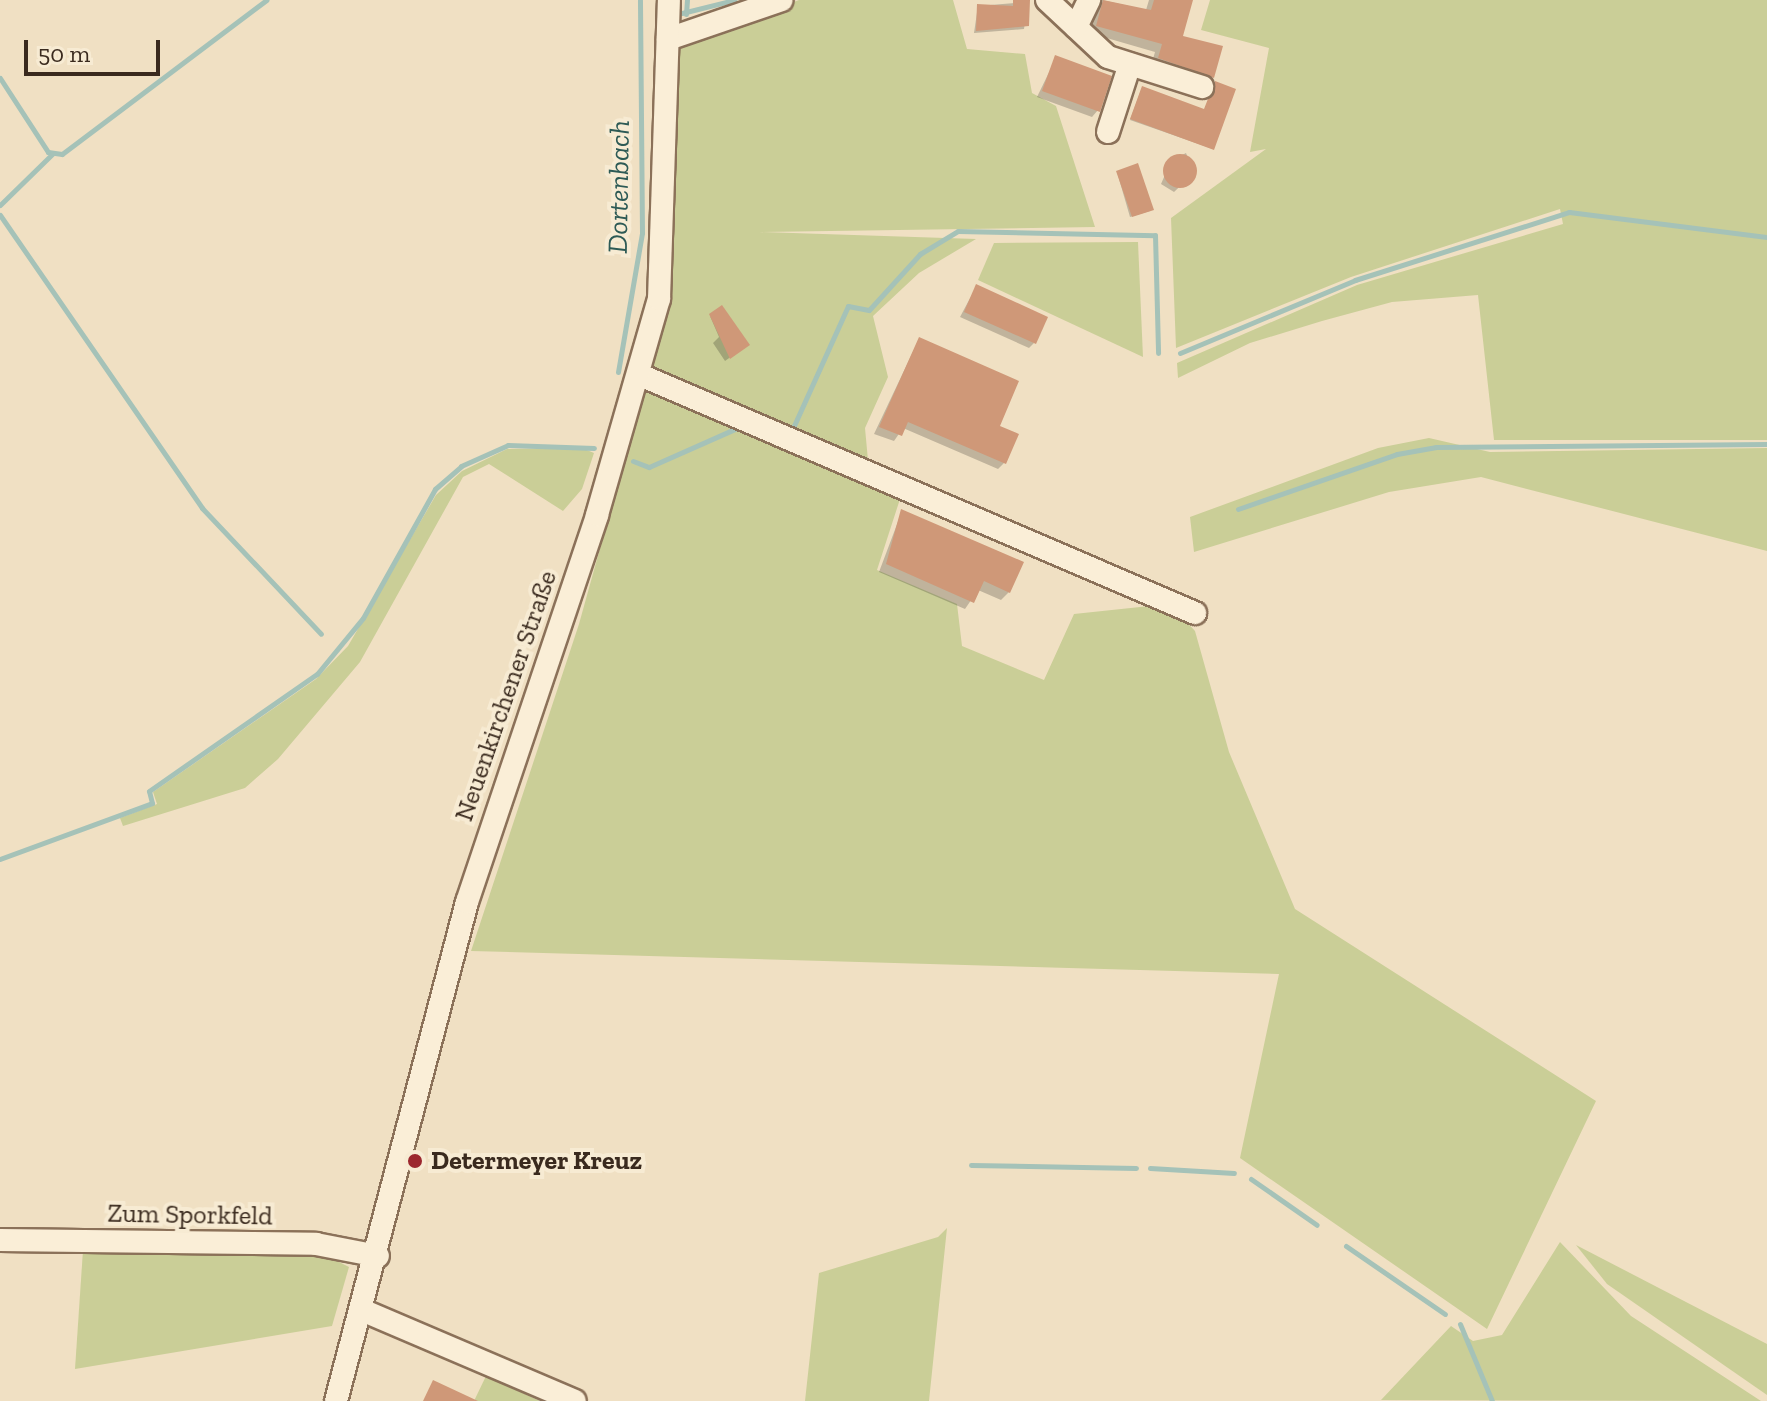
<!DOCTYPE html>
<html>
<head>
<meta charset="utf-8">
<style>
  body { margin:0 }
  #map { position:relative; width:1767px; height:1401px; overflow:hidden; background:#f0e0c3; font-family:"Zilla Slab",serif }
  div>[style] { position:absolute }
  .green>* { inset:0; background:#cace97 }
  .shadow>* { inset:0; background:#0003 }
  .stream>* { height:5px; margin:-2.5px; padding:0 2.5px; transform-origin:2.5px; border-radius:2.5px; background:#a5c2b8 }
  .building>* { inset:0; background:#cf9878 }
  .round { border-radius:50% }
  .roads { filter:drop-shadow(2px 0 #8b7159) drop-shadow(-2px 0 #8b7159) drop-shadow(0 2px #8b7159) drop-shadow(0 -2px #8b7159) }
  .minor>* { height:22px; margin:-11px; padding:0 11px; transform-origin:11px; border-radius:11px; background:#faeed7 }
  .dots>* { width:22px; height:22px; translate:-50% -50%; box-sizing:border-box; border:4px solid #f7ebd3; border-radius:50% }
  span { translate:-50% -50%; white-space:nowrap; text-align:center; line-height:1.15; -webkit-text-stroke:8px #f7ebd3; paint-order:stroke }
  .street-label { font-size:26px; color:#3a2a1e }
  .poi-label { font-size:26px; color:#3a2a1e; font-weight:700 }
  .left { translate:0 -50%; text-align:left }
  .water-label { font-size:28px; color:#2d5a55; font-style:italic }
  .scale { position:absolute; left:24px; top:40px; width:136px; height:36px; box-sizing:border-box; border:4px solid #3a2a1e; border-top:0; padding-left:10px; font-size:24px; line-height:28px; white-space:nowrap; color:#3a2a1e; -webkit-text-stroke:6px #f7ebd3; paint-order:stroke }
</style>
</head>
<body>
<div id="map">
  <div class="green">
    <div style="clip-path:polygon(799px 0,953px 0,967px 49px,1025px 54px,1032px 93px,1056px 106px,1095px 227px,759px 232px,976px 239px,919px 273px,873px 316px,888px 377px,865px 428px,870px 482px,900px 499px,877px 570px,957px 604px,962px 646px,1044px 680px,1074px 614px,1159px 605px,1182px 617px,1195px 631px,1229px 752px,1295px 909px,1596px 1101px,1487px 1329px,1240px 1158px,1279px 974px,471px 951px,579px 624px,669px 300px,677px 47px)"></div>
    <div style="clip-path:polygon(1210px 0,1767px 0,1767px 440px,1494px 440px,1478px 295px,1392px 302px,1322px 321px,1250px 343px,1178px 378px,1177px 363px,1357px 285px,1563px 224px,1560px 209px,1351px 277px,1176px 348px,1171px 218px,1266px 149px,1250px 152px,1269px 48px,1201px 30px)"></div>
    <div style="clip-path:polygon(1138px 242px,1143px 357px,978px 280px,994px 243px)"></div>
    <div style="clip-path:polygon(1429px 438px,1490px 452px,1767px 448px,1767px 551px,1481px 477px,1389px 492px,1194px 552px,1190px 517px,1378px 448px)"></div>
    <div style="clip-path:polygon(582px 448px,594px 453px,582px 489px,563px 511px,489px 464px,463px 477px,360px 662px,278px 759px,245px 788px,123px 826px,120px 818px,157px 804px,153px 792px,316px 679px,348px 646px,436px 495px,462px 471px,507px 449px)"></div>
    <div style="clip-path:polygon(947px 1228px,929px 1401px,805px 1401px,819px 1273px,938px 1237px)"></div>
    <div style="clip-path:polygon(1560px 1242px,1631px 1316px,1761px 1401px,1381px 1400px,1451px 1326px,1473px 1341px,1502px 1335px)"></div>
    <div style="clip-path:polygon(1576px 1245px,1767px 1344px,1767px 1395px,1607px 1284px)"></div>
    <div style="clip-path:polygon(83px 1250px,325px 1255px,349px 1267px,332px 1326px,75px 1369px)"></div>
    <div style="clip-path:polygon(486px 1376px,540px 1401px,474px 1401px)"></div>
  </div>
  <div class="shadow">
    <div style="clip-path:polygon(1102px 0,1146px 10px,1149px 0,1191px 0,1181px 37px,1212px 77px,1205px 85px,1151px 66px,1155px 52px,1086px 32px)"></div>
    <div style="clip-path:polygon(1028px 2px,1024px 29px,974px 33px,978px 6px)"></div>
    <div style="clip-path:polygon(1056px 58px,1098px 110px,1092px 117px,1037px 97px)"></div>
    <div style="clip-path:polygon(1141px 90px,1213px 149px,1130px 120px)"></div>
    <div style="clip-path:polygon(1186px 153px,1194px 173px,1174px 192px,1161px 184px,1171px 161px)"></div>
    <div style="clip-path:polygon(1117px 172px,1150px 211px,1130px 217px)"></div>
    <div style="clip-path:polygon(976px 287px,1034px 343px,1029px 348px,960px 317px)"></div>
    <div style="clip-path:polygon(710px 316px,743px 348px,725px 361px,713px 343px,719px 337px)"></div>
    <div style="clip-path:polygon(919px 339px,997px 427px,1004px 463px,998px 469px,903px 428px,894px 441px,874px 434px)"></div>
    <div style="clip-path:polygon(902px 511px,1009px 592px,1001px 600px,978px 590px,965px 609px,879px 572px)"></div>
  </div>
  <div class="stream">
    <div style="left:682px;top:13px;width:54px;rotate:-14deg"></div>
    <div style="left:686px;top:14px;width:14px;rotate:-86deg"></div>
    <div style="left:0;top:78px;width:88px;rotate:57deg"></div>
    <div style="left:48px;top:152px;width:14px;rotate:8deg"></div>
    <div style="left:62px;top:154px;width:256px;rotate:-37deg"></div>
    <div style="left:0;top:205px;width:73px;rotate:-44.4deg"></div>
    <div style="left:0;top:215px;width:356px;rotate:55.4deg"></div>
    <div style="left:202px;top:508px;width:173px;rotate:46.6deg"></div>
    <div style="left:1180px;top:353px;width:190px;rotate:-22.6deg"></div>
    <div style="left:1355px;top:280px;width:225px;rotate:-17.6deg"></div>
    <div style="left:1569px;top:212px;width:200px;rotate:7.2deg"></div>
    <div style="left:618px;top:372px;width:141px;rotate:-80.2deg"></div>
    <div style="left:642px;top:233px;width:233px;rotate:-90.5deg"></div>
    <div style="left:792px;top:430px;width:136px;rotate:-65.7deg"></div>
    <div style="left:848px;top:306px;width:21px;rotate:11deg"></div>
    <div style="left:869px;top:310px;width:76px;rotate:-47.7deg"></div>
    <div style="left:920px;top:254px;width:44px;rotate:-31.2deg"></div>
    <div style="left:958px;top:231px;width:197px;rotate:1.2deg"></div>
    <div style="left:1155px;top:235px;width:118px;rotate:88.5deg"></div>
    <div style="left:746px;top:432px;width:41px;rotate:19.7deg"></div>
    <div style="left:633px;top:461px;width:17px;rotate:21deg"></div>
    <div style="left:649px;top:467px;width:96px;rotate:-23.9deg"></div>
    <div style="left:1238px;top:509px;width:168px;rotate:-19.1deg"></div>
    <div style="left:1397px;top:454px;width:40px;rotate:-10deg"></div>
    <div style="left:1436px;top:447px;width:331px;rotate:-0.5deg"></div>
    <div style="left:0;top:859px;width:162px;rotate:-20.2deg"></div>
    <div style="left:152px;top:803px;width:12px;rotate:-104deg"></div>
    <div style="left:149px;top:791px;width:205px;rotate:-34.9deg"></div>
    <div style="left:317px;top:674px;width:72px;rotate:-50.6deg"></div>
    <div style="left:363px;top:618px;width:148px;rotate:-60.8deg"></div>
    <div style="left:435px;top:489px;width:35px;rotate:-41deg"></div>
    <div style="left:461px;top:466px;width:51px;rotate:-24.1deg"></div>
    <div style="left:508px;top:445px;width:86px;rotate:2deg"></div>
    <div style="left:971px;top:1165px;width:165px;rotate:1deg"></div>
    <div style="left:1150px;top:1168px;width:84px;rotate:3.4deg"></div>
    <div style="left:1251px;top:1179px;width:80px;rotate:34.9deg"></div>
    <div style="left:1346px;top:1246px;width:120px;rotate:34.5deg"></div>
    <div style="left:1460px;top:1324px;width:83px;rotate:67.4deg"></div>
  </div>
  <div class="building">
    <div style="clip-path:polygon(1013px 0,1030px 0,1029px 26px,976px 31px,977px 4px,1013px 6px)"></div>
    <div style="clip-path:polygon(1103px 0,1151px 10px,1154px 0,1193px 0,1183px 36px,1223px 46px,1214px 78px,1158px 58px,1162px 44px,1096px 26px)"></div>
    <div style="clip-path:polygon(1055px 55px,1112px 76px,1100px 112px,1042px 91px)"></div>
    <div style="clip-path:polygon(1215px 81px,1236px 89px,1214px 150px,1130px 119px,1142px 86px,1204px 109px)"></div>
    <div class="round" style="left:1163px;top:154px;width:34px;height:34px"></div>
    <div style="clip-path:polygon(1138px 163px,1154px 210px,1132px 217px,1116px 171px)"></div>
    <div style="clip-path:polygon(976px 284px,1048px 317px,1036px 344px,964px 312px)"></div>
    <div style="clip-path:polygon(722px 305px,750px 345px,730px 359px,709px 314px)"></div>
    <div style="clip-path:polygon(919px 337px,1019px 381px,1000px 426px,1019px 434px,1006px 464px,908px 422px,902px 436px,879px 427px)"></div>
    <div style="clip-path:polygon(901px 509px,1024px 562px,1010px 593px,984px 581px,974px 603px,886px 564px)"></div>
    <div style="clip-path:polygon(433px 1380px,478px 1401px,423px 1401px)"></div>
  </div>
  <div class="roads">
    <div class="minor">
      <div style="left:1047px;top:0;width:83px;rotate:43.1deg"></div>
      <div style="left:1108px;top:57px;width:99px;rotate:17.7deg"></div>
      <div style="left:1076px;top:27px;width:30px;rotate:-64deg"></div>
      <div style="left:668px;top:39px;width:120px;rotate:-18.9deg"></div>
      <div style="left:1108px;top:132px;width:71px;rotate:-72.1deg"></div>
      <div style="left:640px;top:375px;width:604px;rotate:23.21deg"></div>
      <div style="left:0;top:1240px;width:316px;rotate:0.7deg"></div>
      <div style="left:316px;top:1244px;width:63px;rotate:11deg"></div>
      <div style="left:364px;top:1311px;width:229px;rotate:23.1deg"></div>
      <div style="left:336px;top:1401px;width:516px;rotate:-75.29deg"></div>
      <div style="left:467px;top:902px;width:408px;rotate:-71.4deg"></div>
      <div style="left:597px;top:515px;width:225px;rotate:-74deg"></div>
      <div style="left:659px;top:299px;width:299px;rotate:-88.1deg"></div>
    </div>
  </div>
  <div class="dots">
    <div style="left:415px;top:1161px;background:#9c272e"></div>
  </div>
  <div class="street-label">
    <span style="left:506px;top:696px;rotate:-71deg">Neuenkirchener Straße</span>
    <span style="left:190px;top:1215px;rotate:1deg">Zum Sporkfeld</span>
  </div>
  <div class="poi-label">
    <span class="left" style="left:431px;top:1161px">Determeyer Kreuz</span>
  </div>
  <div class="water-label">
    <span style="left:619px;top:187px;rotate:-89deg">Dortenbach</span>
  </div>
  <div class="scale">50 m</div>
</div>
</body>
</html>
